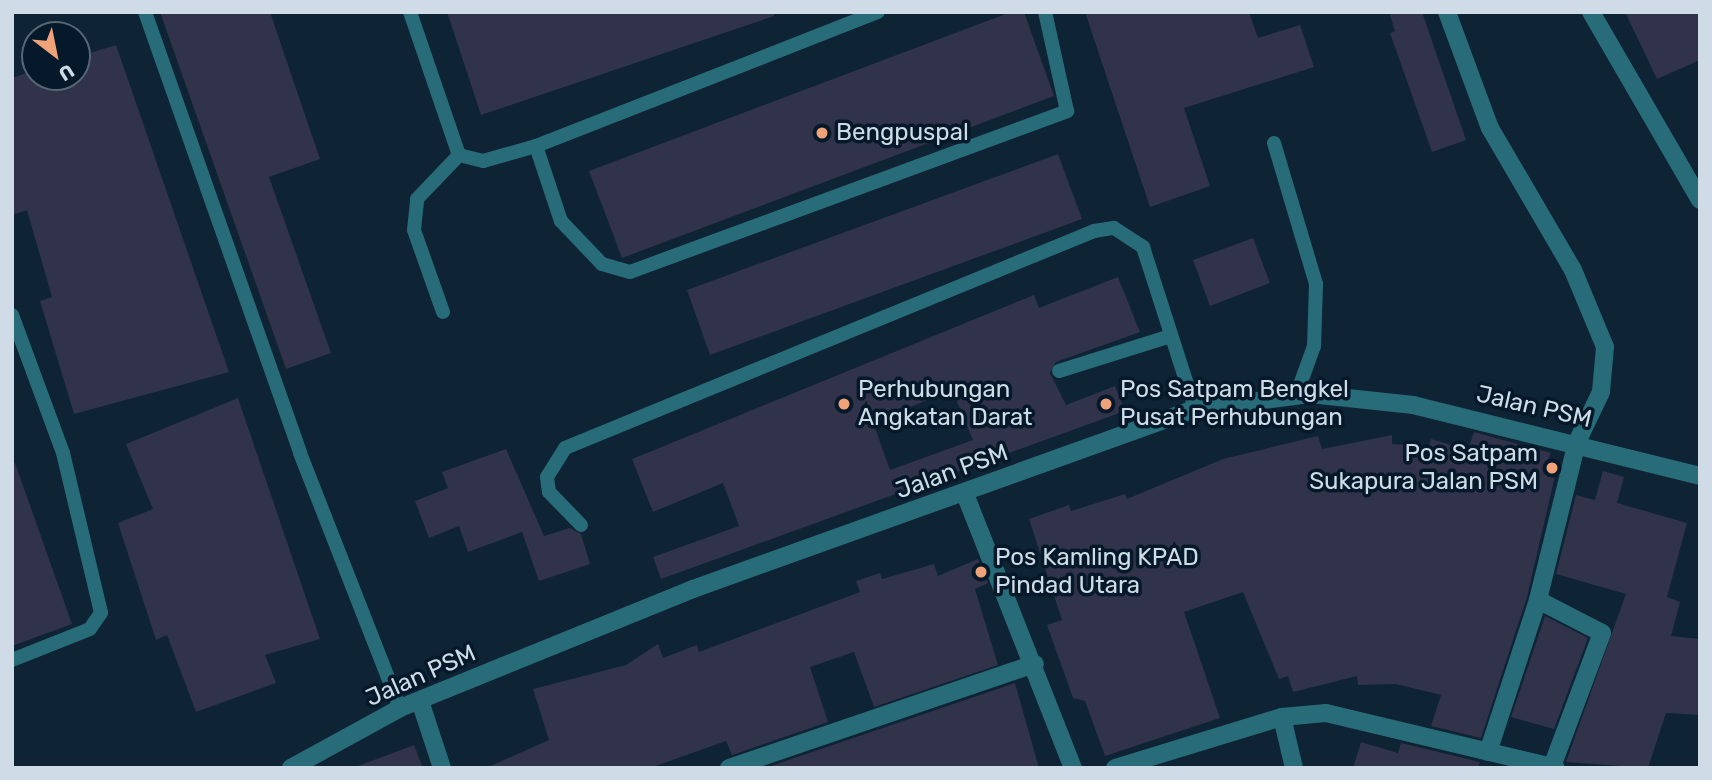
<!DOCTYPE html>
<html>
<head>
<meta charset="utf-8">
<style>
  body { margin:0 }
  #map { position:relative; width:1712px; height:780px; overflow:hidden; background:#0e2334; font-family:Rubik,sans-serif }
  div>[style] { position:absolute }
  .building>* { inset:0; background:#30334a }
  .service>* { height:14px; margin:-7px; padding:0 7px; transform-origin:7px; border-radius:7px; background:#286c7a }
  .minor>* { height:18px; margin:-9px; padding:0 9px; transform-origin:9px; border-radius:9px; background:#286c7a }
  .dots>* { width:19px; height:19px; translate:-50% -50%; box-sizing:border-box; border:4px solid #05192a; border-radius:50% }
  span { translate:-50% -50%; white-space:nowrap; text-align:center; line-height:1.15; -webkit-text-stroke:7px #05192a; paint-order:stroke }
  .poi-label { font-size:24px; color:#cfdce7 }
  .left { translate:0 -50%; text-align:left }
  .right { translate:-100% -50%; text-align:right }
  .street-label { font-size:24px; color:#cfdce7 }
  .frame { position:absolute; inset:0; border:14px solid #cfdce7; pointer-events:none }
  .north { position:absolute; left:21px; top:21px; width:70px; height:70px; box-sizing:border-box; background:#05192a; border:2px solid #566776; border-radius:50%; rotate:148deg; font-size:19px; font-weight:700; line-height:28px; text-align:center; color:#cfdce7 }
  .north::after { content:''; display:block; margin:auto; width:24px; height:32px; background:#f0a279; clip-path:polygon(50% 0,100% 100%,50% 72%,0 100%) }
</style>
</head>
<body>
<div id="map">
  <div class="building">
    <div style="clip-path:polygon(160px 12px,270px 12px,320px 159px,269px 177px,331px 353px,286px 369px)"></div>
    <div style="clip-path:polygon(447px 12px,774px 12px,774px 16px,481px 115px)"></div>
    <div style="clip-path:polygon(1011px 12px,1024px 12px,1054px 96px,622px 258px,589px 171px)"></div>
    <div style="clip-path:polygon(1085px 12px,1249px 12px,1258px 38px,1300px 25px,1314px 67px,1184px 108px,1210px 186px,1150px 207px)"></div>
    <div style="clip-path:polygon(1389px 12px,1422px 12px,1466px 140px,1432px 152px,1390px 33px,1395px 31px)"></div>
    <div style="clip-path:polygon(1625px 12px,1700px 12px,1700px 60px,1657px 79px)"></div>
    <div style="clip-path:polygon(116px 45px,229px 372px,74px 414px,40px 301px,52px 297px,27px 210px,12px 215px,12px 78px,35px 70px,35px 77px,77px 77px,77px 57px)"></div>
    <div style="clip-path:polygon(1058px 154px,1082px 219px,710px 355px,687px 290px)"></div>
    <div style="clip-path:polygon(1253px 238px,1270px 283px,1210px 306px,1193px 260px)"></div>
    <div style="clip-path:polygon(evenodd,1118px 277px,1140px 332px,1056px 362px,1050px 373px,1066px 405px,1115px 386px,1125px 411px,661px 579px,653px 557px,739px 526px,723px 483px,653px 512px,632px 459px,1034px 295px,1039px 308px,1118px 277px,952px 390px,973px 440px,890px 470px,873px 422px,952px 390px)"></div>
    <div style="clip-path:polygon(238px 398px,320px 639px,265px 655px,276px 683px,196px 712px,167px 635px,156px 640px,118px 523px,153px 509px,126px 444px)"></div>
    <div style="clip-path:polygon(1474px 432px,1551px 453px,1548px 460px,1558px 463px,1527px 597px,1481px 738px,1431px 726px,1441px 695px,1396px 684px,1358px 685px,1357px 676px,1293px 692px,1288px 676px,1279px 679px,1243px 592px,1184px 612px,1220px 718px,1105px 756px,1085px 701px,1073px 698px,1047px 625px,1062px 620px,1029px 519px,1069px 505px,1071px 511px,1125px 494px,1127px 499px,1223px 459px,1318px 436px,1322px 449px,1392px 435px,1392px 444px,1429px 446px,1431px 439px,1468px 450px)"></div>
    <div style="clip-path:polygon(506px 449px,544px 536px,570px 528px,581px 534px,590px 564px,539px 581px,522px 532px,468px 552px,459px 526px,429px 538px,415px 501px,448px 488px,442px 472px)"></div>
    <div style="clip-path:polygon(15px 463px,72px 624px,12px 646px,12px 464px)"></div>
    <div style="clip-path:polygon(1603px 471px,1624px 477px,1617px 503px,1687px 523px,1667px 597px,1680px 602px,1671px 636px,1700px 639px,1700px 715px,1666px 713px,1648px 768px,1566px 762px,1626px 594px,1556px 574px,1576px 495px,1595px 500px)"></div>
    <div style="clip-path:polygon(978px 559px,988px 583px,975px 589px,998px 665px,874px 707px,854px 652px,810px 667px,828px 722px,732px 755px,726px 741px,650px 768px,486px 768px,549px 740px,533px 689px,626px 665px,658px 644px,663px 658px,697px 645px,699px 652px,860px 592px,856px 581px,880px 573px,882px 579px,934px 564px,938px 576px)"></div>
    <div style="clip-path:polygon(1545px 616px,1588px 638px,1554px 729px,1511px 717px)"></div>
    <div style="clip-path:polygon(1015px 683px,1039px 768px,765px 768px)"></div>
    <div style="clip-path:polygon(1361px 742px,1398px 753px,1401px 743px,1480px 762px,1478px 768px,1353px 768px)"></div>
    <div style="clip-path:polygon(414px 745px,423px 768px,358px 768px,358px 766px)"></div>
  </div>
  <div class="service">
    <div style="left:145px;top:12px;width:467px;rotate:70.6deg"></div>
    <div style="left:300px;top:453px;width:274px;rotate:68.6deg"></div>
    <div style="left:410px;top:12px;width:151px;rotate:71.1deg"></div>
    <div style="left:459px;top:155px;width:25px;rotate:14deg"></div>
    <div style="left:483px;top:161px;width:55px;rotate:-15.8deg"></div>
    <div style="left:536px;top:146px;width:367px;rotate:-21.4deg"></div>
    <div style="left:1274px;top:143px;width:147px;rotate:73.4deg"></div>
    <div style="left:1316px;top:284px;width:62px;rotate:91.8deg"></div>
    <div style="left:1314px;top:346px;width:53px;rotate:109.8deg"></div>
    <div style="left:536px;top:146px;width:79px;rotate:71.6deg"></div>
    <div style="left:561px;top:221px;width:59px;rotate:46.4deg"></div>
    <div style="left:602px;top:264px;width:29px;rotate:16deg"></div>
    <div style="left:630px;top:272px;width:466px;rotate:-20.2deg"></div>
    <div style="left:1067px;top:111px;width:101px;rotate:-102.5deg"></div>
    <div style="left:443px;top:312px;width:87px;rotate:-109.5deg"></div>
    <div style="left:414px;top:230px;width:31px;rotate:-84deg"></div>
    <div style="left:417px;top:199px;width:61px;rotate:-46.3deg"></div>
    <div style="left:12px;top:315px;width:147px;rotate:69.7deg"></div>
    <div style="left:63px;top:453px;width:164px;rotate:76.6deg"></div>
    <div style="left:101px;top:613px;width:19px;rotate:125deg"></div>
    <div style="left:90px;top:629px;width:84px;rotate:158.3deg"></div>
    <div style="left:1059px;top:371px;width:117px;rotate:-17.4deg"></div>
    <div style="left:581px;top:525px;width:46px;rotate:-134.1deg"></div>
    <div style="left:549px;top:492px;width:15px;rotate:-98deg"></div>
    <div style="left:547px;top:477px;width:34px;rotate:-58deg"></div>
    <div style="left:565px;top:448px;width:572px;rotate:-22.3deg"></div>
    <div style="left:1094px;top:231px;width:20px;rotate:-9deg"></div>
    <div style="left:1114px;top:228px;width:35px;rotate:33deg"></div>
    <div style="left:1143px;top:247px;width:170px;rotate:72.2deg"></div>
  </div>
  <div class="minor">
    <div style="left:1447px;top:12px;width:124px;rotate:69.7deg"></div>
    <div style="left:1490px;top:128px;width:164px;rotate:59.7deg"></div>
    <div style="left:1573px;top:270px;width:83px;rotate:67.4deg"></div>
    <div style="left:1605px;top:347px;width:45px;rotate:95.1deg"></div>
    <div style="left:1601px;top:392px;width:55px;rotate:115.6deg"></div>
    <div style="left:1577px;top:442px;width:163px;rotate:103.9deg"></div>
    <div style="left:1538px;top:600px;width:160px;rotate:108.2deg"></div>
    <div style="left:1591px;top:12px;width:217px;rotate:59.9deg"></div>
    <div style="left:965px;top:494px;width:295px;rotate:68.5deg"></div>
    <div style="left:1538px;top:600px;width:72px;rotate:27.3deg"></div>
    <div style="left:1602px;top:633px;width:143px;rotate:110.5deg"></div>
    <div style="left:420px;top:701px;width:71px;rotate:71.8deg"></div>
    <div style="left:1282px;top:717px;width:52px;rotate:76.8deg"></div>
    <div style="left:291px;top:768px;width:124px;rotate:-28.8deg"></div>
    <div style="left:400px;top:708px;width:316px;rotate:-22.1deg"></div>
    <div style="left:693px;top:589px;width:533px;rotate:-19.73deg"></div>
    <div style="left:1195px;top:409px;width:116px;rotate:-7.4deg"></div>
    <div style="left:1310px;top:394px;width:104px;rotate:6.1deg"></div>
    <div style="left:1413px;top:405px;width:296px;rotate:13.9deg"></div>
    <div style="left:729px;top:768px;width:323px;rotate:-18.8deg"></div>
    <div style="left:1115px;top:768px;width:175px;rotate:-17deg"></div>
    <div style="left:1282px;top:717px;width:44px;rotate:-5.2deg"></div>
    <div style="left:1326px;top:713px;width:236px;rotate:13.4deg"></div>
  </div>
  <div class="dots">
    <div style="left:822px;top:133px;background:#f0a279"></div>
    <div style="left:844px;top:404px;background:#f0a279"></div>
    <div style="left:1106px;top:404px;background:#f0a279"></div>
    <div style="left:1552px;top:468px;background:#f0a279"></div>
    <div style="left:981px;top:572px;background:#f0a279"></div>
  </div>
  <div class="poi-label">
    <span class="left" style="left:836px;top:133px">Bengpuspal</span>
    <span class="left" style="left:858px;top:404px">Perhubungan<br>Angkatan Darat</span>
    <span class="left" style="left:1120px;top:404px">Pos Satpam Bengkel<br>Pusat Perhubungan</span>
    <span class="right" style="left:1538px;top:468px">Pos Satpam<br>Sukapura Jalan PSM</span>
    <span class="left" style="left:995px;top:572px">Pos Kamling KPAD<br>Pindad Utara</span>
  </div>
  <div class="street-label">
    <span style="left:1534px;top:407px;rotate:13deg">Jalan PSM</span>
    <span style="left:952px;top:472px;rotate:-20deg">Jalan PSM</span>
    <span style="left:421px;top:676px;rotate:-24deg">Jalan PSM</span>
  </div>
  <div class="frame"></div>
  <div class="north">U</div>
</div>
</body>
</html>
